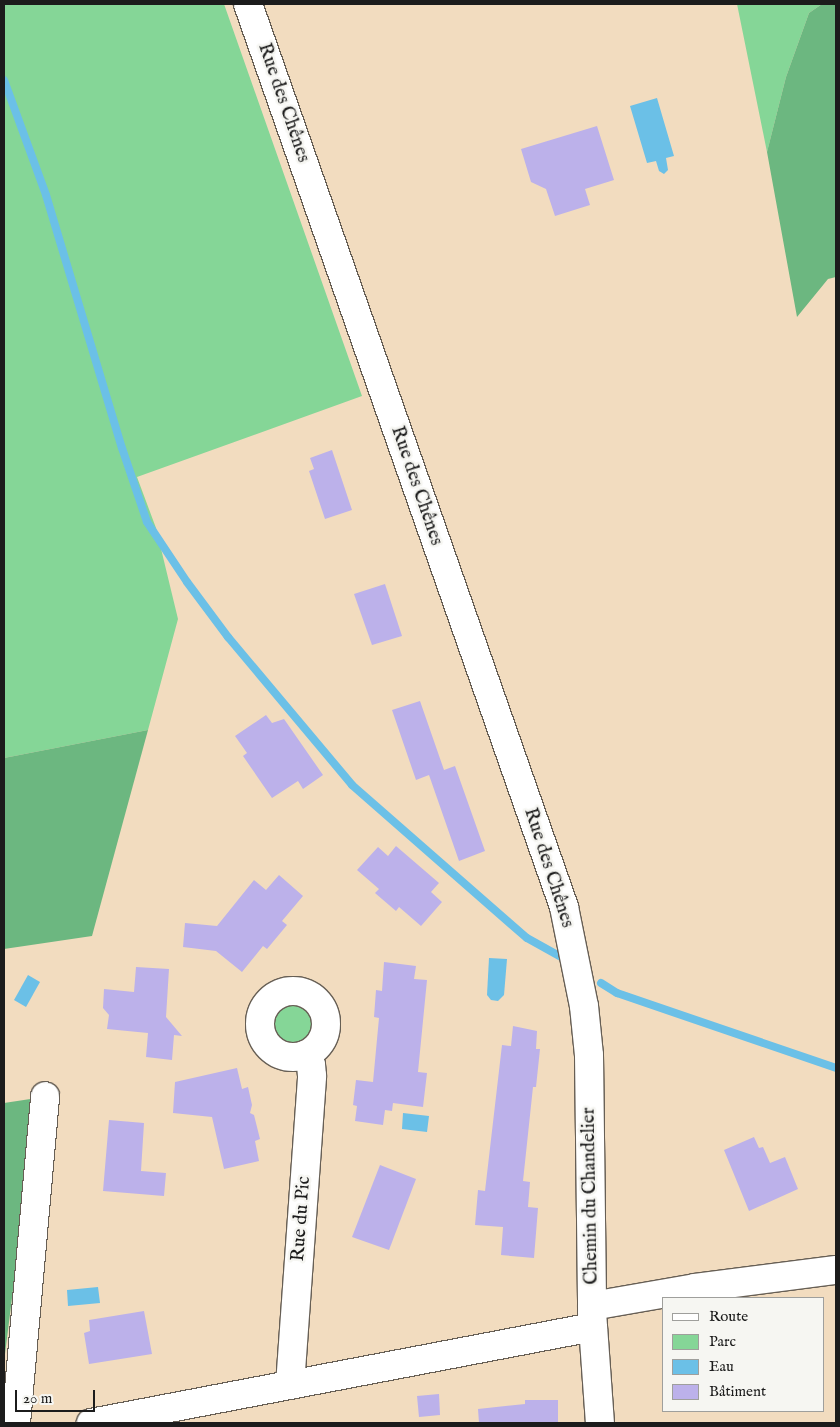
<!DOCTYPE html>
<html>
<head>
<meta charset="utf-8">
<style>
  body { margin:0 }
  #map { position:relative; width:840px; height:1427px; overflow:hidden; background:#f2dcbf; font-family:"IM FELL English",serif }
  div>[style] { position:absolute }
  .green>* { inset:0; background:#85d697 }
  .round { border-radius:50% }
  .forest>* { inset:0; background:#6cb780 }
  .water>* { inset:0; background:#6bc0e7 }
  .stream>* { height:8px; margin:-4px; padding:0 4px; transform-origin:4px; border-radius:4px; background:#6bc0e7 }
  .building>* { inset:0; background:#bcb1ea }
  .roads { filter:drop-shadow(1px 0 #675f55) drop-shadow(-1px 0 #675f55) drop-shadow(0 1px #675f55) drop-shadow(0 -1px #675f55) }
  .minor>* { height:28px; margin:-14px; padding:0 14px; transform-origin:14px; border-radius:14px; background:#fff }
  .minor>.ring { margin:-14px; padding:0; box-sizing:content-box; background:none; border:28px solid #fff; border-radius:50% }
  span { translate:-50% -50%; white-space:nowrap; text-align:center; line-height:1.15; -webkit-text-stroke:5px #f6f6f2; paint-order:stroke }
  .street-label { font-size:19px; color:#1c1c1c }
  .frame { position:absolute; inset:0; border:5px solid #1c1c1c; pointer-events:none }
  .legend { position:absolute; left:662px; top:1297px; width:162px; height:115px; box-sizing:border-box; background:#f6f6f2; border:1px solid #9f9f9c; margin:0; padding:6px 9px; list-style:none; font-size:15px; color:#1c1c1c }
  .legend li { display:flex; align-items:center; gap:10px; height:25px }
  .legend b { width:25px; border:1px solid #9f9f9c }
  .scale { position:absolute; left:15px; top:1390px; width:80px; height:22px; box-sizing:border-box; border:2px solid #1c1c1c; border-top:0; padding-left:6px; font-size:15px; line-height:18px; white-space:nowrap; color:#1c1c1c; -webkit-text-stroke:4px #f6f6f2; paint-order:stroke }
</style>
</head>
<body>
<div id="map">
  <div class="green">
    <div style="clip-path:polygon(4px 4px,224px 4px,362px 396px,137px 477px,156px 528px,178px 619px,148px 730px,4px 758px)"></div>
    <div style="clip-path:polygon(737px 4px,822px 4px,809px 13px,786px 77px,767px 152px)"></div>
    <div class="round" style="left:271px;top:1001px;width:46px;height:46px"></div>
  </div>
  <div class="forest">
    <div style="clip-path:polygon(822px 4px,836px 4px,836px 277px,828px 279px,797px 317px,767px 152px,786px 77px,809px 13px)"></div>
    <div style="clip-path:polygon(148px 730px,92px 936px,4px 949px,4px 758px)"></div>
    <div style="clip-path:polygon(37px 1098px,4px 1362px,4px 1103px)"></div>
  </div>
  <div class="water">
    <div style="clip-path:polygon(657px 98px,674px 156px,666px 158px,668px 170px,664px 174px,659px 171px,656px 161px,647px 163px,630px 106px)"></div>
    <div style="clip-path:polygon(489px 958px,507px 959px,504px 995px,498px 1001px,491px 1000px,487px 995px)"></div>
    <div style="clip-path:polygon(28px 975px,40px 982px,26px 1007px,14px 1000px)"></div>
    <div style="clip-path:polygon(403px 1113px,429px 1116px,427px 1132px,402px 1129px)"></div>
    <div style="clip-path:polygon(98px 1287px,100px 1303px,68px 1306px,67px 1290px)"></div>
  </div>
  <div class="stream">
    <div style="left:4px;top:80px;width:122px;rotate:69.9deg"></div>
    <div style="left:46px;top:195px;width:264px;rotate:73.3deg"></div>
    <div style="left:122px;top:448px;width:78px;rotate:71.3deg"></div>
    <div style="left:147px;top:522px;width:72px;rotate:56.3deg"></div>
    <div style="left:187px;top:582px;width:69px;rotate:53.3deg"></div>
    <div style="left:228px;top:637px;width:193px;rotate:50deg"></div>
    <div style="left:352px;top:785px;width:232px;rotate:41.2deg"></div>
    <div style="left:527px;top:938px;width:38px;rotate:29deg"></div>
    <div style="left:601px;top:983px;width:19px;rotate:32deg"></div>
    <div style="left:617px;top:993px;width:231px;rotate:18.9deg"></div>
  </div>
  <div class="building">
    <div style="clip-path:polygon(597px 126px,614px 180px,585px 189px,590px 205px,555px 216px,546px 189px,531px 182px,521px 149px)"></div>
    <div style="clip-path:polygon(332px 450px,352px 510px,325px 519px,309px 471px,314px 469px,310px 458px)"></div>
    <div style="clip-path:polygon(385px 584px,402px 636px,372px 645px,354px 594px)"></div>
    <div style="clip-path:polygon(420px 701px,444px 770px,455px 766px,485px 851px,459px 861px,429px 775px,416px 780px,392px 710px)"></div>
    <div style="clip-path:polygon(266px 715px,272px 723px,284px 719px,323px 775px,303px 789px,298px 781px,272px 798px,243px 756px,247px 753px,235px 736px)"></div>
    <div style="clip-path:polygon(396px 846px,439px 883px,431px 892px,442px 902px,421px 926px,399px 907px,396px 911px,375px 893px,379px 889px,357px 870px,378px 847px,388px 856px)"></div>
    <div style="clip-path:polygon(279px 875px,303px 896px,282px 921px,287px 925px,267px 949px,263px 946px,242px 972px,216px 951px,183px 947px,185px 923px,217px 926px,254px 880px,266px 890px)"></div>
    <div style="clip-path:polygon(384px 962px,416px 966px,414px 979px,427px 980px,418px 1072px,427px 1073px,423px 1107px,393px 1103px,392px 1111px,385px 1110px,383px 1125px,355px 1121px,357px 1106px,353px 1105px,356px 1080px,373px 1082px,379px 1018px,374px 1017px,376px 990px,382px 991px)"></div>
    <div style="clip-path:polygon(136px 967px,169px 969px,166px 1017px,182px 1036px,174px 1035px,172px 1060px,146px 1057px,148px 1033px,107px 1029px,109px 1015px,103px 1008px,104px 989px,134px 992px)"></div>
    <div style="clip-path:polygon(513px 1026px,537px 1031px,536px 1049px,540px 1049px,536px 1087px,533px 1087px,523px 1181px,530px 1182px,528px 1207px,538px 1208px,534px 1258px,501px 1255px,503px 1227px,475px 1225px,478px 1190px,485px 1191px,502px 1045px,511px 1046px)"></div>
    <div style="clip-path:polygon(237px 1068px,242px 1089px,248px 1087px,252px 1105px,250px 1113px,254px 1115px,260px 1139px,255px 1141px,259px 1161px,224px 1169px,212px 1117px,173px 1113px,175px 1082px)"></div>
    <div style="clip-path:polygon(109px 1120px,144px 1123px,141px 1171px,166px 1173px,164px 1196px,103px 1191px)"></div>
    <div style="clip-path:polygon(754px 1137px,759px 1148px,763px 1147px,770px 1163px,785px 1157px,798px 1189px,749px 1211px,724px 1150px)"></div>
    <div style="clip-path:polygon(380px 1165px,416px 1179px,389px 1250px,352px 1237px)"></div>
    <div style="clip-path:polygon(144px 1311px,152px 1354px,89px 1364px,84px 1333px,90px 1331px,89px 1320px)"></div>
    <div style="clip-path:polygon(439px 1394px,440px 1415px,419px 1417px,417px 1396px)"></div>
    <div style="clip-path:polygon(525px 1400px,558px 1400px,558px 1423px,479px 1423px,478px 1409px,525px 1404px)"></div>
  </div>
  <div class="roads">
    <div class="minor">
      <div style="left:248px;top:4px;width:957px;rotate:70.71deg"></div>
      <div style="left:564px;top:907px;width:101px;rotate:78.6deg"></div>
      <div style="left:584px;top:1006px;width:49px;rotate:84.2deg"></div>
      <div style="left:589px;top:1055px;width:257px;rotate:89.3deg"></div>
      <div style="left:592px;top:1312px;width:111px;rotate:85.9deg"></div>
      <div class="ring" style="left:260px;top:991px;width:38px;height:38px"></div>
      <div style="left:592px;top:1306px;width:105px;rotate:-9.9deg"></div>
      <div style="left:695px;top:1288px;width:142px;rotate:-7.3deg"></div>
      <div style="left:290px;top:1385px;width:310px;rotate:-85.9deg"></div>
      <div style="left:312px;top:1076px;width:11px;rotate:-95deg"></div>
      <div style="left:311px;top:1065px;width:12px;rotate:-121deg"></div>
      <div style="left:16px;top:1423px;width:328px;rotate:-84.9deg"></div>
      <div style="left:91px;top:1423px;width:511px;rotate:-10.83deg"></div>
    </div>
  </div>
  <div class="street-label">
    <span style="left:283px;top:103px;rotate:71deg">Rue des Chênes</span>
    <span style="left:416px;top:486px;rotate:71deg">Rue des Chênes</span>
    <span style="left:548px;top:868px;rotate:72deg">Rue des Chênes</span>
    <span style="left:591px;top:1196px;rotate:-91deg">Chemin du Chandelier</span>
    <span style="left:302px;top:1219px;rotate:-86deg">Rue du Pic</span>
  </div>
  <div class="frame"></div>
  <ul class="legend">
  <li><b style="height:6px;background:#fff"></b>Route</li>
  <li><b style="height:14px;background:#85d697"></b>Parc</li>
  <li><b style="height:14px;background:#6bc0e7"></b>Eau</li>
  <li><b style="height:14px;background:#bcb1ea"></b>Bâtiment</li>
  </ul>
  <div class="scale">20 m</div>
</div>
</body>
</html>
